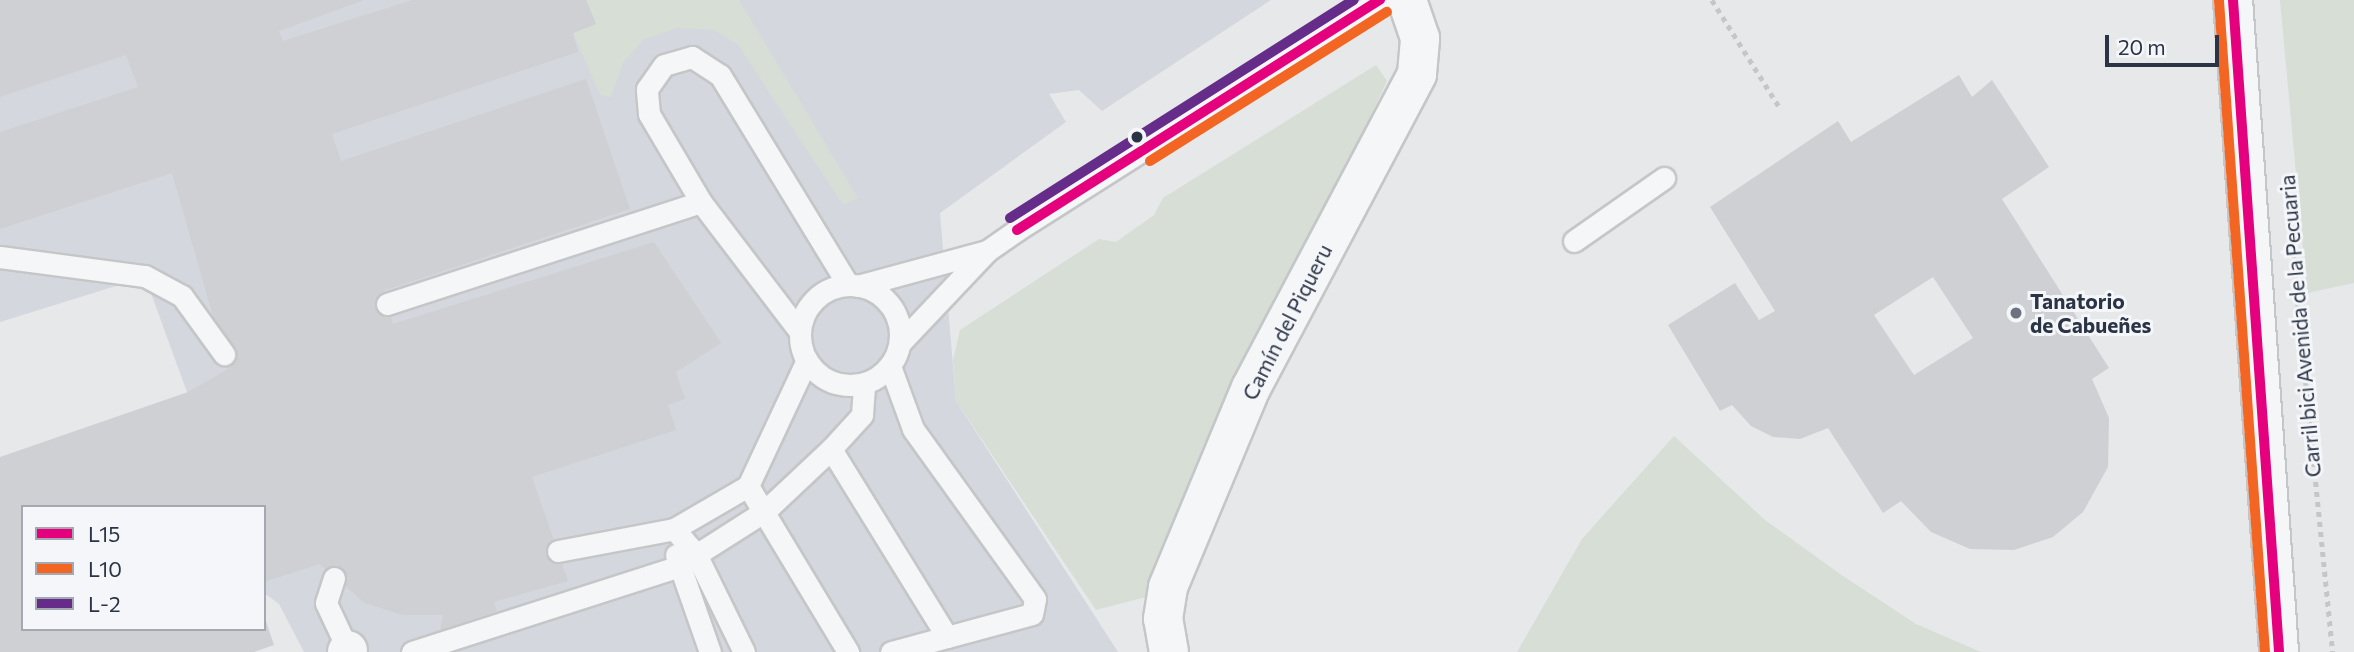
<!DOCTYPE html>
<html>
<head>
<meta charset="utf-8">
<style>
  body { margin:0 }
  #map { position:relative; width:2354px; height:652px; overflow:hidden; background:#e6e8ea; font-family:Commissioner,sans-serif }
  div>[style] { position:absolute }
  .built>* { inset:0; background:#d4d7dd }
  .green>* { inset:0; background:#d6ded6 }
  .building>* { inset:0; background:#ced0d3 }
  .path>* { height:4.5px; margin-top:-2.25px; transform-origin:0; background:repeating-linear-gradient(90deg,#c5c6ca 0 5px,transparent 0 10px) }
  .roads { filter:drop-shadow(2px 0 #c4c6c8) drop-shadow(-2px 0 #c4c6c8) drop-shadow(0 2px #c4c6c8) drop-shadow(0 -2px #c4c6c8) }
  .service>* { height:21px; margin:-10.5px; padding:0 10.5px; transform-origin:10.5px; border-radius:10.5px; background:#f5f6f7 }
  .service>.ring { margin:-10.5px; padding:0; box-sizing:content-box; background:none; border:21px solid #f5f6f7; border-radius:50% }
  .minor>* { height:38px; margin:-19px; padding:0 19px; transform-origin:19px; border-radius:19px; background:#f5f6f7 }
  .tertiary>* { height:38px; margin:-19px; padding:0 19px; transform-origin:19px; border-radius:19px; background:#f5f6f7 }
  .bus-1>* { height:10px; margin:-5px; padding:0 5px; transform-origin:5px; border-radius:5px; background:#e5007d }
  .bus-2>* { height:10px; margin:-5px; padding:0 5px; transform-origin:5px; border-radius:5px; background:#f26522 }
  .bus-3>* { height:10px; margin:-5px; padding:0 5px; transform-origin:5px; border-radius:5px; background:#652d89 }
  .dots>* { width:19px; height:19px; translate:-50% -50%; box-sizing:border-box; border:4px solid #f4f6f9; border-radius:50% }
  span { translate:-50% -50%; white-space:nowrap; text-align:center; line-height:1.15; -webkit-text-stroke:6px #f4f6f9; paint-order:stroke }
  .poi-label { font-size:21px; color:#2b3445; font-weight:700 }
  .left { translate:0 -50%; text-align:left }
  .street-label { font-size:21px; color:#2b3445 }
  .legend { position:absolute; left:21px; top:505px; width:245px; height:126px; box-sizing:border-box; background:#f4f6f9; border:2px solid #a4a8b1; margin:0; padding:9px 12px; list-style:none; font-size:21px; color:#2b3445 }
  .legend li { display:flex; align-items:center; gap:14px; height:35px }
  .legend b { width:35px; border:2px solid #a4a8b1 }
  .scale { position:absolute; left:2105px; top:35px; width:114px; height:32px; box-sizing:border-box; border:4px solid #2b3445; border-top:0; padding-left:9px; font-size:21px; line-height:24px; white-space:nowrap; color:#2b3445; -webkit-text-stroke:5px #f4f6f9; paint-order:stroke }
</style>
</head>
<body>
<div id="map">
  <div class="built">
    <div style="clip-path:polygon(0 0,1271px 0,1102px 111px,1079px 90px,1049px 94px,1066px 122px,940px 213px,956px 401px,1118px 652px,304px 652px,279px 604px,264px 593px,264px 507px,214px 466px,145px 277px,0 322px)"></div>
  </div>
  <div class="green">
    <div style="clip-path:polygon(586px 0,739px 0,858px 198px,843px 205px,738px 45px,714px 30px,677px 28px,643px 40px,623px 63px,611px 97px,600px 95px,573px 33px,596px 24px)"></div>
    <div style="clip-path:polygon(2280px 0,2354px 0,2354px 283px,2307px 293px)"></div>
    <div style="clip-path:polygon(1376px 65px,1387px 81px,1146px 597px,1096px 610px,956px 401px,953px 360px,960px 330px,1099px 239px,1116px 242px,1154px 215px,1163px 198px)"></div>
    <div style="clip-path:polygon(1674px 436px,1765px 520px,1840px 574px,1916px 624px,1981px 652px,1517px 652px,1582px 539px)"></div>
  </div>
  <div class="building">
    <div style="clip-path:polygon(0 0,364px 0,279px 31px,283px 41px,412px 0,586px 0,596px 24px,573px 33px,578px 52px,332px 134px,341px 161px,586px 79px,630px 209px,383px 291px,393px 324px,654px 242px,721px 343px,676px 372px,685px 399px,668px 405px,676px 430px,532px 477px,568px 581px,494px 602px,497px 611px,440px 630px,443px 615px,403px 615px,365px 603px,319px 564px,264px 582px,264px 507px,23px 507px,23px 629px,264px 629px,265px 618px,274px 645px,254px 652px,0 652px,0 457px,188px 392px,228px 369px,172px 173px,0 229px,0 132px,138px 87px,126px 55px,0 97px)"></div>
    <div style="clip-path:polygon(evenodd,1959px 75px,1972px 97px,1992px 80px,2049px 167px,2002px 199px,2109px 368px,2092px 379px,2109px 418px,2108px 467px,2083px 512px,2053px 537px,2014px 550px,1970px 549px,1931px 532px,1901px 501px,1883px 513px,1828px 428px,1800px 439px,1773px 437px,1751px 426px,1732px 405px,1720px 411px,1668px 325px,1735px 283px,1759px 320px,1775px 311px,1710px 207px,1838px 121px,1851px 142px,1959px 75px,1933px 277px,1973px 338px,1914px 375px,1874px 315px,1933px 277px)"></div>
  </div>
  <div class="path">
    <div style="left:1712px;top:0;width:128px;rotate:57.8deg"></div>
    <div style="left:2293px;top:253px;width:401px;rotate:84.3deg"></div>
  </div>
  <div class="roads">
    <div class="service">
      <div style="left:1574px;top:241px;width:110px;rotate:-35deg"></div>
      <div style="left:0;top:257px;width:146px;rotate:7.5deg"></div>
      <div style="left:145px;top:276px;width:42px;rotate:28.4deg"></div>
      <div style="left:182px;top:296px;width:72px;rotate:54.1deg"></div>
      <div class="ring" style="left:800px;top:285px;width:79px;height:79px"></div>
      <div style="left:858px;top:286px;width:134px;rotate:-15.2deg"></div>
      <div style="left:387px;top:304px;width:330px;rotate:-18deg"></div>
      <div style="left:800px;top:332px;width:163px;rotate:-127.3deg"></div>
      <div style="left:701px;top:202px;width:102px;rotate:-120.6deg"></div>
      <div style="left:649px;top:114px;width:25px;rotate:-95deg"></div>
      <div style="left:647px;top:89px;width:29px;rotate:-55deg"></div>
      <div style="left:664px;top:65px;width:29px;rotate:-16deg"></div>
      <div style="left:692px;top:57px;width:33px;rotate:33deg"></div>
      <div style="left:720px;top:75px;width:246px;rotate:58.6deg"></div>
      <div style="left:900px;top:343px;width:127px;rotate:-46.6deg"></div>
      <div style="left:987px;top:251px;width:37px;rotate:-35deg"></div>
      <div style="left:1017px;top:230px;width:430px;rotate:-32.4deg"></div>
      <div style="left:807px;top:360px;width:139px;rotate:115.1deg"></div>
      <div style="left:748px;top:486px;width:194px;rotate:58.9deg"></div>
      <div style="left:890px;top:366px;width:67px;rotate:69.9deg"></div>
      <div style="left:913px;top:429px;width:209px;rotate:54.3deg"></div>
      <div style="left:1035px;top:599px;width:15px;rotate:101deg"></div>
      <div style="left:1032px;top:614px;width:146px;rotate:164.9deg"></div>
      <div style="left:831px;top:449px;width:221px;rotate:58.3deg"></div>
      <div style="left:674px;top:529px;width:33px;rotate:49deg"></div>
      <div style="left:696px;top:554px;width:109px;rotate:63.9deg"></div>
      <div style="left:558px;top:551px;width:118px;rotate:-10.7deg"></div>
      <div style="left:674px;top:529px;width:86px;rotate:-30.2deg"></div>
      <div style="left:676px;top:555px;width:103px;rotate:70.7deg"></div>
      <div style="left:334px;top:578px;width:26px;rotate:108deg"></div>
      <div style="left:326px;top:603px;width:54px;rotate:64.9deg"></div>
      <div style="left:412px;top:652px;width:278px;rotate:-17.8deg"></div>
      <div style="left:677px;top:567px;width:104px;rotate:-32.5deg"></div>
      <div style="left:765px;top:511px;width:91px;rotate:-43.2deg"></div>
      <div style="left:831px;top:449px;width:46px;rotate:-47.6deg"></div>
      <div style="left:862px;top:415px;width:31px;rotate:-86deg"></div>
    </div>
    <div class="minor">
      <div style="left:347px;top:652px;width:2px;rotate:-63deg"></div>
      <div style="left:1169px;top:652px;width:34px;rotate:-100deg"></div>
      <div style="left:1163px;top:619px;width:32px;rotate:-81deg"></div>
      <div style="left:1168px;top:587px;width:216px;rotate:-67.4deg"></div>
      <div style="left:1251px;top:388px;width:355px;rotate:-62.1deg"></div>
      <div style="left:1417px;top:74px;width:36px;rotate:-85deg"></div>
      <div style="left:1420px;top:38px;width:40px;rotate:-108.9deg"></div>
    </div>
    <div class="tertiary">
      <div style="left:2233px;top:0;width:654px;rotate:85.96deg"></div>
    </div>
  </div>
  <div class="bus-1">
    <div style="left:2233px;top:0;width:654px;rotate:85.96deg"></div>
    <div style="left:1017px;top:230px;width:430px;rotate:-32.4deg"></div>
  </div>
  <div class="bus-2">
    <div style="left:2219px;top:1px;width:653px;rotate:85.96deg"></div>
    <div style="left:1150px;top:161px;width:280px;rotate:-32.2deg"></div>
  </div>
  <div class="bus-3">
    <div style="left:1010px;top:218px;width:407px;rotate:-32.4deg"></div>
  </div>
  <div class="dots">
    <div style="left:1137px;top:137px;background:#2b3445"></div>
    <div style="left:2016px;top:313px;background:#6c737f"></div>
  </div>
  <div class="poi-label">
    <span class="left" style="left:2030px;top:313px">Tanatorio<br>de Cabueñes</span>
  </div>
  <div class="street-label">
    <span style="left:1287px;top:322px;rotate:-63deg">Camín del Piqueru</span>
    <span style="left:2300px;top:326px;rotate:-95deg">Carril bici Avenida de la Pecuaria</span>
  </div>
  <ul class="legend">
  <li><b style="height:9px;background:#e5007d"></b>L15</li>
  <li><b style="height:9px;background:#f26522"></b>L10</li>
  <li><b style="height:9px;background:#652d89"></b>L-2</li>
  </ul>
  <div class="scale">20 m</div>
</div>
</body>
</html>
